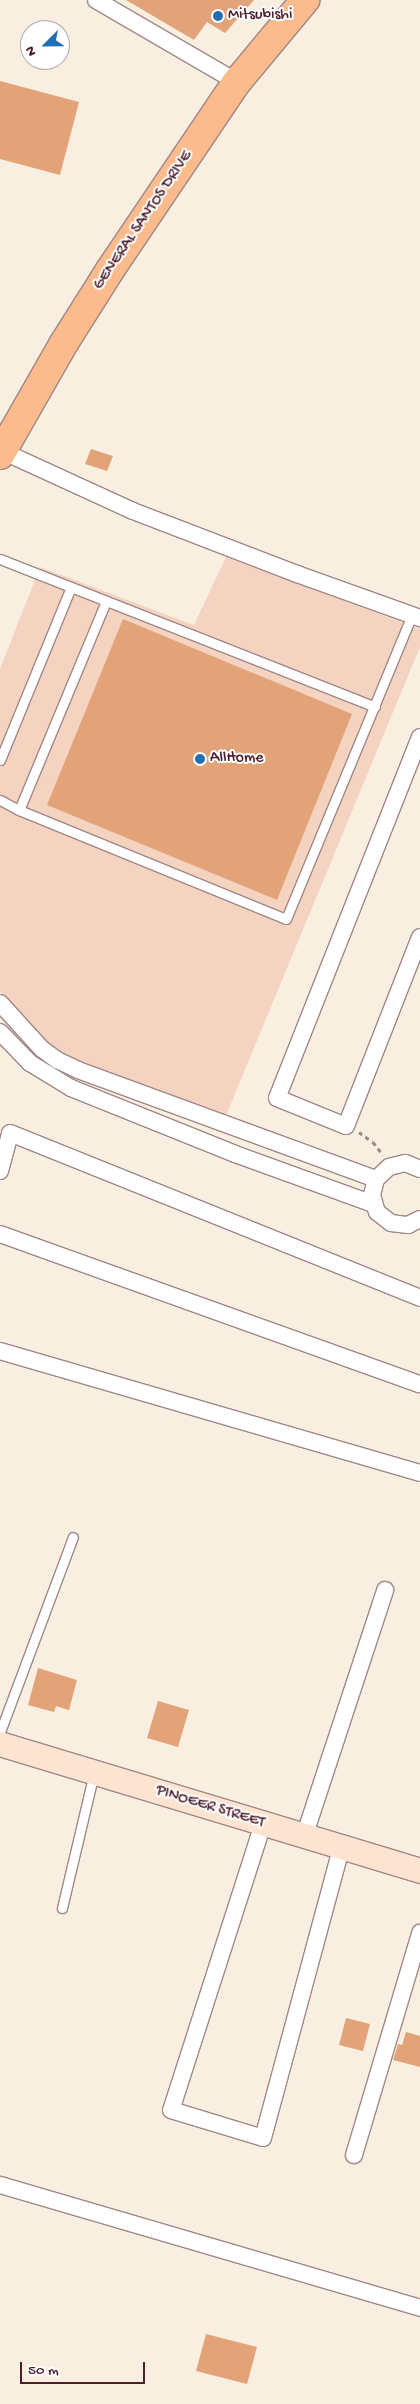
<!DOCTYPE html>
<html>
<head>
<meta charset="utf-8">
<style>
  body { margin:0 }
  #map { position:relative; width:420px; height:2404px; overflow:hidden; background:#f8efe1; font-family:"Gochi Hand",sans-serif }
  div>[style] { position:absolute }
  .built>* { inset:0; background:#f5d3c1 }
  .building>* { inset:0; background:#e3a379 }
  .path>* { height:3px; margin-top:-1.5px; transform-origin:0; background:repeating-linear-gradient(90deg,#a18786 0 4px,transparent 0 8px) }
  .roads { filter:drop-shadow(1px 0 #a18786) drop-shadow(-1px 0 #a18786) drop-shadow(0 1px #a18786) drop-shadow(0 -1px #a18786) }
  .service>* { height:9px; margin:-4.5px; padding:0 4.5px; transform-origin:4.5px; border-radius:4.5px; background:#fff }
  .minor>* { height:16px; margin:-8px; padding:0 8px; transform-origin:8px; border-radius:8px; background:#fff }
  .secondary>* { height:24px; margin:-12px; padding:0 12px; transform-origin:12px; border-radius:12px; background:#fde4d1 }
  .trunk>* { height:28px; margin:-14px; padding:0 14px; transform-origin:14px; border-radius:14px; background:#fbbb8c }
  .dots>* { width:14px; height:14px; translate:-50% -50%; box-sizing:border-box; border:2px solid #fff; border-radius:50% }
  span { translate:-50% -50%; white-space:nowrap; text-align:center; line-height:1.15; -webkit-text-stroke:4px #fff; paint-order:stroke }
  .poi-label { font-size:16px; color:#4a1f2b }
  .left { translate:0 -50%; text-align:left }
  .street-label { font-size:16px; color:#4a1f2b }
  .north { position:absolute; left:20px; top:20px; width:50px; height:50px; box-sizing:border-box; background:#fff; border:1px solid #b7a5aa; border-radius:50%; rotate:247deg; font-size:14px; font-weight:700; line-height:20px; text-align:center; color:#4a1f2b }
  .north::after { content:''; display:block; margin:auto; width:18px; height:22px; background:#1f6fb2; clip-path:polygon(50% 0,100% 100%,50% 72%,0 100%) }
  .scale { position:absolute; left:20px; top:2362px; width:125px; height:22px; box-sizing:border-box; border:2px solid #4a1f2b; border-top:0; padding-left:6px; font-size:15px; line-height:18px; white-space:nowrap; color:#4a1f2b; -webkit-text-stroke:4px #fff; paint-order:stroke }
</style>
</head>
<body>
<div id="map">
  <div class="built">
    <div style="clip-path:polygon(226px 557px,420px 629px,420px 647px,225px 1118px,67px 1059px,50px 1047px,29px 1026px,0 991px,0 669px,40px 567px,194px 625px)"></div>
  </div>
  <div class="building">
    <div style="clip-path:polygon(126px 0,254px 0,225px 33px,207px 22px,194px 40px)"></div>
    <div style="clip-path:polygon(0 81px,79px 102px,60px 175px,0 159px)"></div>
    <div style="clip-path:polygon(91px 449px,113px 456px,107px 471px,85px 464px)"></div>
    <div style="clip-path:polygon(123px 619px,352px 714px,277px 900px,47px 805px)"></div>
    <div style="clip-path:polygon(38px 1668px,77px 1680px,69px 1710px,56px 1706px,54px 1712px,28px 1705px)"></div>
    <div style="clip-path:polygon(158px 1701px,189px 1710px,178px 1747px,147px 1738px)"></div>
    <div style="clip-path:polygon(346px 2018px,370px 2024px,363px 2051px,339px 2045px)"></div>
    <div style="clip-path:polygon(406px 2032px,420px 2036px,420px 2067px,393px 2060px,398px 2044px,402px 2045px)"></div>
    <div style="clip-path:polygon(206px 2334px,257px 2347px,247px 2384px,196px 2371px)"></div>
  </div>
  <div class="path">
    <div style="left:359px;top:1132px;width:17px;rotate:36deg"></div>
    <div style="left:373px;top:1142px;width:16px;rotate:52deg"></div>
  </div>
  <div class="roads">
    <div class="service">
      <div style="left:0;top:559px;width:403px;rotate:21.5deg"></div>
      <div style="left:0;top:760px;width:187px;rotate:-67.7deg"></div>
      <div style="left:0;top:800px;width:21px;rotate:28deg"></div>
      <div style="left:19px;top:810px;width:288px;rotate:22.2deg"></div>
      <div style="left:286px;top:919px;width:329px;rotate:-67.5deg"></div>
      <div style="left:19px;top:810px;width:226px;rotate:-67.4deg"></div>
      <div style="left:0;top:1732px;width:208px;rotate:-69.5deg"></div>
      <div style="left:62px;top:1908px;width:139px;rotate:-76.7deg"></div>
    </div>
    <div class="minor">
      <div style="left:96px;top:0;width:163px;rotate:30.2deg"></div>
      <div style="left:2px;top:451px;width:144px;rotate:24.6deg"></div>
      <div style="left:133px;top:511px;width:176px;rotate:21deg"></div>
      <div style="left:297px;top:574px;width:131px;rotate:19.7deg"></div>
      <div style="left:420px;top:737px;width:388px;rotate:111.6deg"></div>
      <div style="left:277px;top:1098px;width:74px;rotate:22.1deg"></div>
      <div style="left:346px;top:1126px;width:203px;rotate:-68.6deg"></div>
      <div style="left:0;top:1003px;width:62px;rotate:47.6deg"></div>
      <div style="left:42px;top:1049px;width:19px;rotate:36deg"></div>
      <div style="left:57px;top:1060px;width:23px;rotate:25deg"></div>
      <div style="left:78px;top:1070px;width:317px;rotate:20.1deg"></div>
      <div style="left:0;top:1032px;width:43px;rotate:45.9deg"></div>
      <div style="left:30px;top:1063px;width:48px;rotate:31.4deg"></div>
      <div style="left:71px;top:1088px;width:177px;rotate:21.9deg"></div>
      <div style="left:235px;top:1154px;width:147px;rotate:19.9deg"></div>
      <div style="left:420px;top:1169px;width:16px;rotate:-158deg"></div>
      <div style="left:405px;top:1163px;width:16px;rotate:166deg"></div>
      <div style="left:389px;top:1167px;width:18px;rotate:137deg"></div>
      <div style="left:376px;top:1179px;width:16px;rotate:104deg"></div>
      <div style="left:372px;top:1195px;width:18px;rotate:74deg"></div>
      <div style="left:377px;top:1212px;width:18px;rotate:38deg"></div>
      <div style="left:391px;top:1223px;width:17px;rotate:7deg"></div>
      <div style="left:408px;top:1225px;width:13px;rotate:-27deg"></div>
      <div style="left:0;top:1171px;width:39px;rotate:-75deg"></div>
      <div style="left:10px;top:1133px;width:442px;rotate:21.9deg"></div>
      <div style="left:0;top:1234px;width:446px;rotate:19.7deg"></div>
      <div style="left:0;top:1351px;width:437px;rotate:16.2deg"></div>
      <div style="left:263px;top:1824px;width:300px;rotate:107.8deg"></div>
      <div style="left:171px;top:2110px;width:96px;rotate:16.9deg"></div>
      <div style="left:263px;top:2138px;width:300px;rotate:-74.9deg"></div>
      <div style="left:304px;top:1837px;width:260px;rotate:-71.8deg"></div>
      <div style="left:354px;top:2155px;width:232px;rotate:-73.4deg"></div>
      <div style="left:0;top:2185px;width:438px;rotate:16.3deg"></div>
    </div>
    <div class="secondary">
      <div style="left:0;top:1744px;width:439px;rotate:16.8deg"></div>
    </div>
    <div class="trunk">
      <div style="left:0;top:455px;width:129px;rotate:-60.3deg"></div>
      <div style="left:64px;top:343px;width:86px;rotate:-57.8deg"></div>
      <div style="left:110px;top:270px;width:227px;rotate:-56deg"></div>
      <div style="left:237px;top:82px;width:107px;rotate:-50.3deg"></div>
    </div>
  </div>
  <div class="dots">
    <div style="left:218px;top:16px;background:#1f6fb2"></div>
    <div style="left:200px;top:759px;background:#1f6fb2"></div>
  </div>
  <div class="poi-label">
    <span class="left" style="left:228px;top:16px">Mitsubishi</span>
    <span class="left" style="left:210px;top:759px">AllHome</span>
  </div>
  <div class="street-label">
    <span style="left:144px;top:221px;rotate:-56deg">GENERAL SANTOS DRIVE</span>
    <span style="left:210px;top:1808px;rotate:17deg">PINOEER STREET</span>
  </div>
  <div class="north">N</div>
  <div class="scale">50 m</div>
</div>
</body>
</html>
